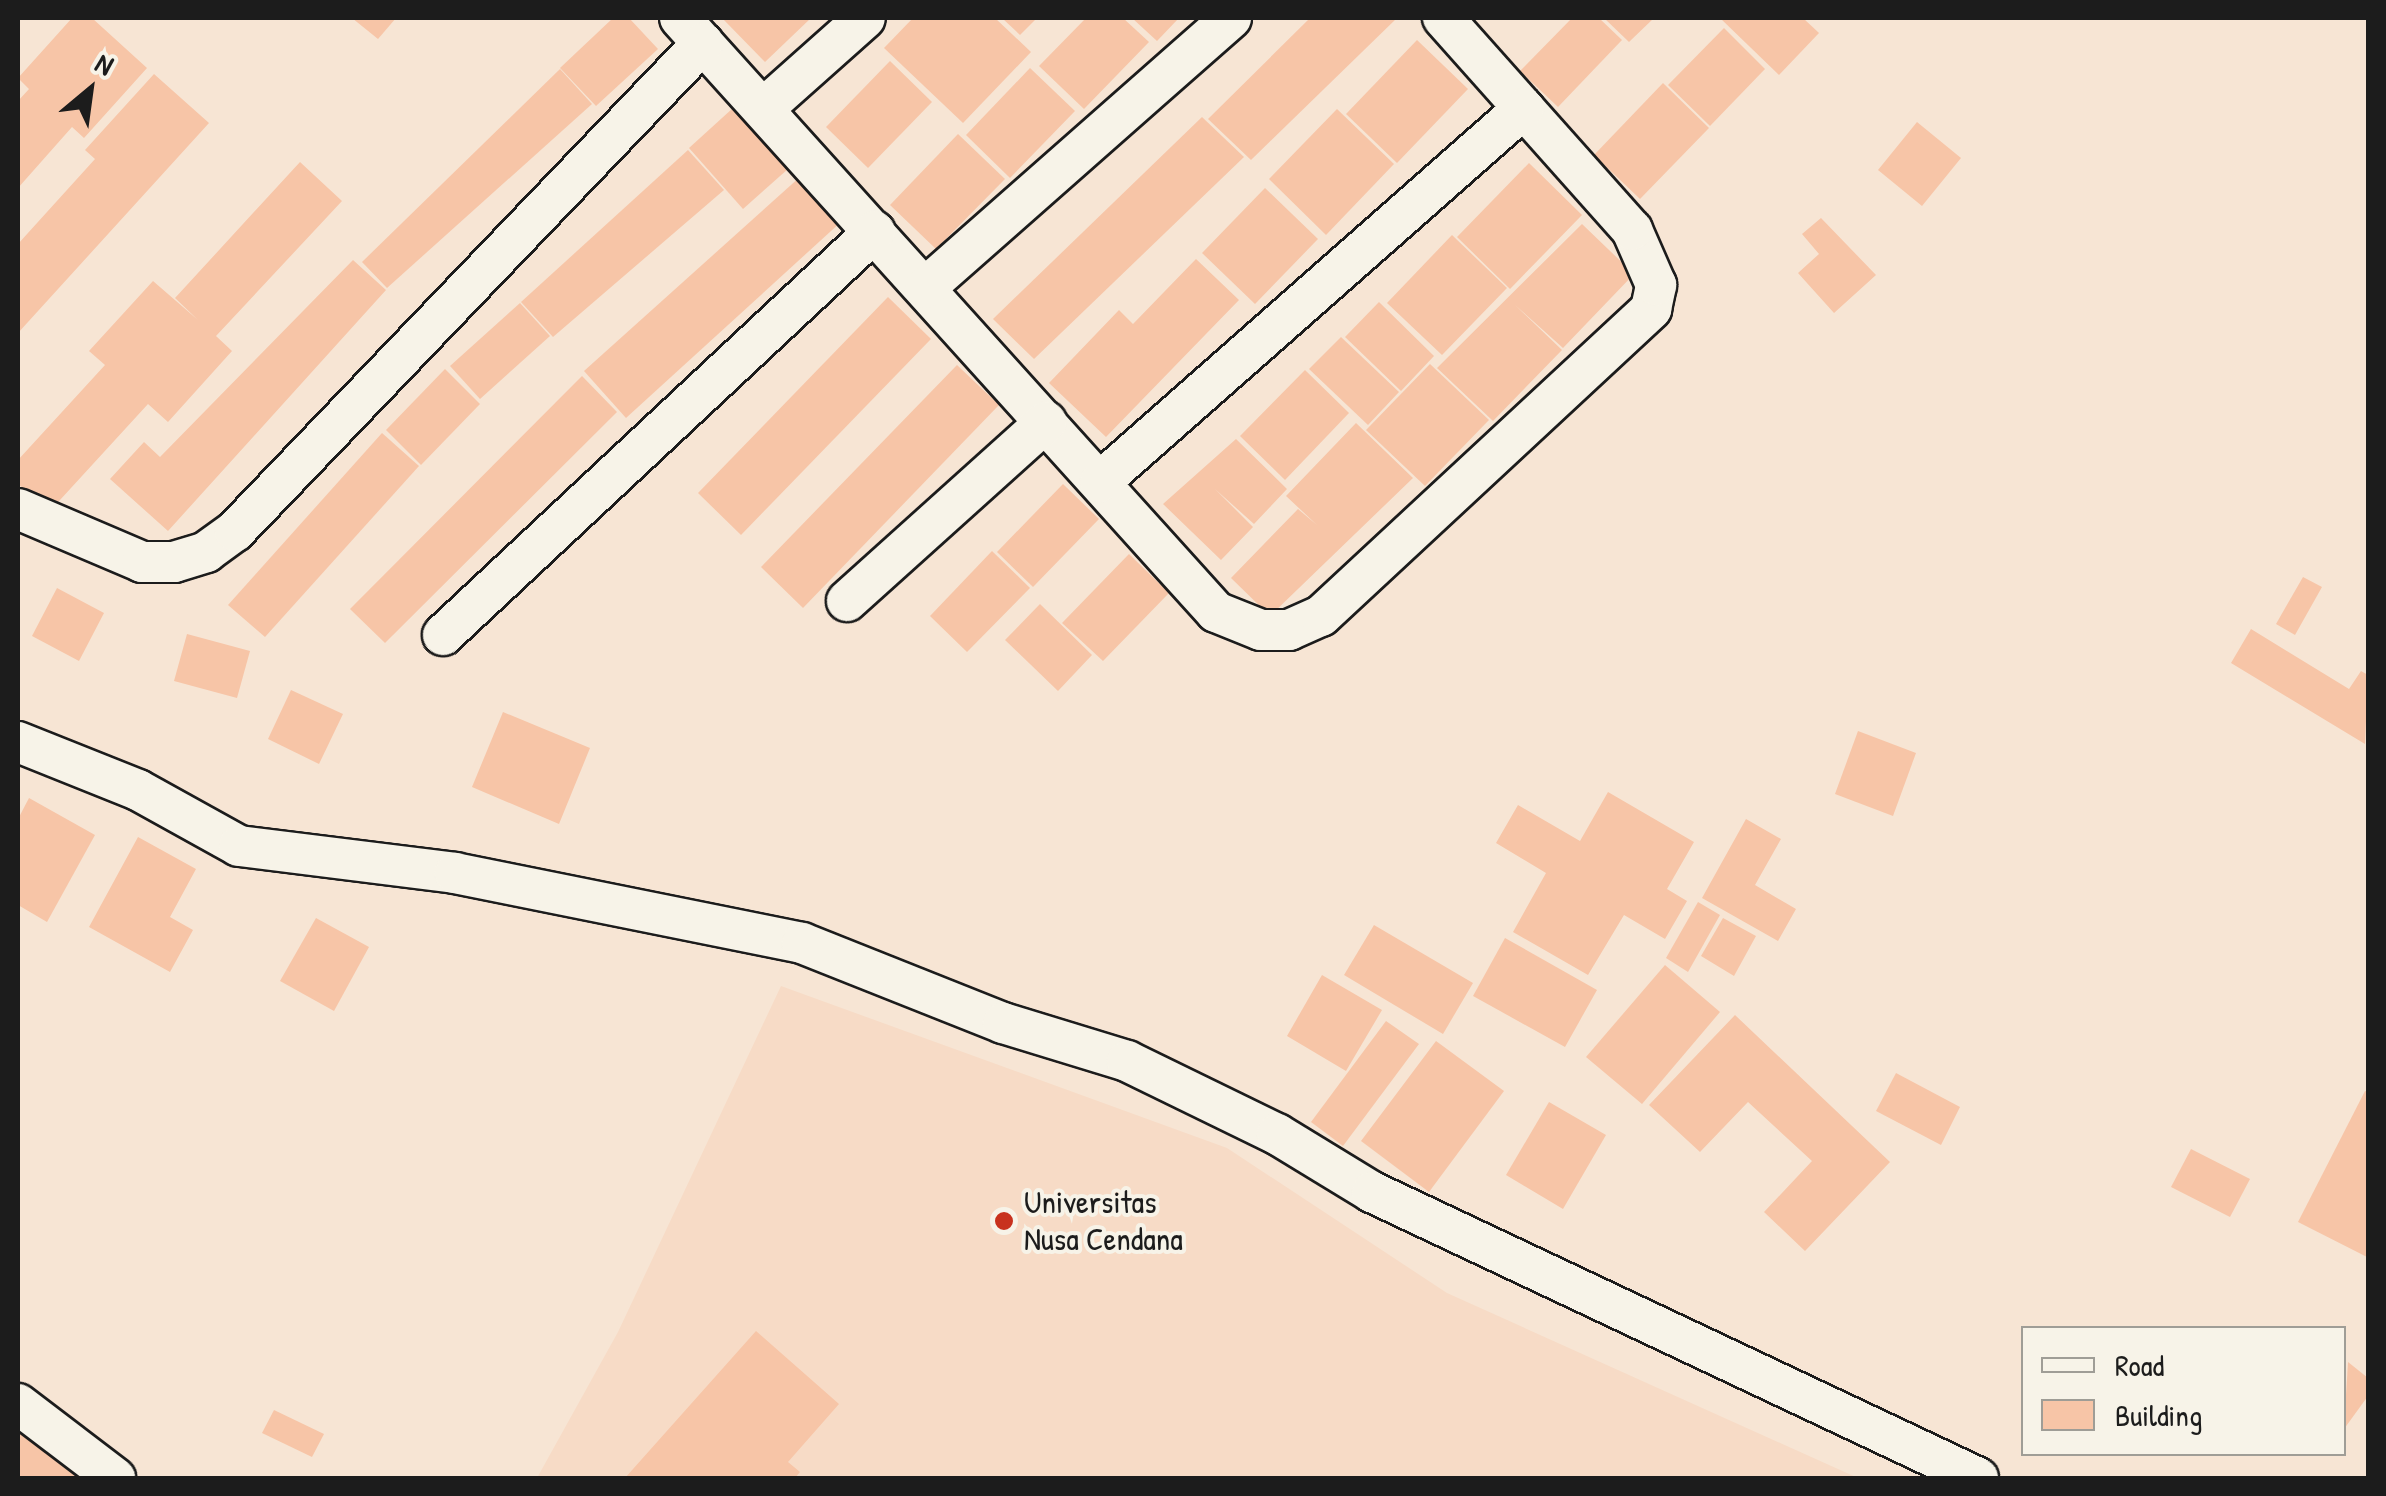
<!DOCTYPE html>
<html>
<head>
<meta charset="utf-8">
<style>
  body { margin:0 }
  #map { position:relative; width:2386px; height:1496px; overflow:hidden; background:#f7e5d4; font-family:"Patrick Hand",sans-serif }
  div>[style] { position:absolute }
  .built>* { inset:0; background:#f7dbc6 }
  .building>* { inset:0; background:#f7c5a7 }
  .roads { filter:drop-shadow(2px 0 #1c1c1c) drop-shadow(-2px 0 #1c1c1c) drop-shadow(0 2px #1c1c1c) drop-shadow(0 -2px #1c1c1c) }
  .street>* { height:40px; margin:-20px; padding:0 20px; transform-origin:20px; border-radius:20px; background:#f7f3e8 }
  .dots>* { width:28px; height:28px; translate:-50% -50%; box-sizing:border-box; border:5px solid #f7f3e8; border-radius:50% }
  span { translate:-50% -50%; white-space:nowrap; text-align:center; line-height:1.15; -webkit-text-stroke:8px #f7f3e8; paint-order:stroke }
  .poi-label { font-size:32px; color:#1c1c1c }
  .left { translate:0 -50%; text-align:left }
  .frame { position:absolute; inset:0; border:20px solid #1c1c1c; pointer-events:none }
  .legend { position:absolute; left:2021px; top:1326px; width:325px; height:130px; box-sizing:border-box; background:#f7f3e8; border:2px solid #9f9d96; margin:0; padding:12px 18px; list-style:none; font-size:30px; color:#1c1c1c }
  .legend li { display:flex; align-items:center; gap:20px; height:50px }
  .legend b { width:50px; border:2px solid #9f9d96 }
  .north { position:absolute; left:40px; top:40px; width:100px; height:100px; -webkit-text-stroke:8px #f7f3e8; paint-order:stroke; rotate:29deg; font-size:28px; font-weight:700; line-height:40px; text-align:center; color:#1c1c1c }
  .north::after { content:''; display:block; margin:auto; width:35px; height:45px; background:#1c1c1c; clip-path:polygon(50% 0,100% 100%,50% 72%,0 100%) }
</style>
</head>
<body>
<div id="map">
  <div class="built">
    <div style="clip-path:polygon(781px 986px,1227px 1148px,1447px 1293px,1858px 1478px,537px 1478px,618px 1332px)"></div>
  </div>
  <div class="building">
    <div style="clip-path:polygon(72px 18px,92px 18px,147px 68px,84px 138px,72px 127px,18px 188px,18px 101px,29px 89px,18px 78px)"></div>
    <div style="clip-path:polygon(352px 18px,396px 18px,378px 39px)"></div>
    <div style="clip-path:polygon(613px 18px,629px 18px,658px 49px,596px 106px,560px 68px)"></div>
    <div style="clip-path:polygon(722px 18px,811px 18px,765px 62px)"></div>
    <div style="clip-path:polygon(913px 18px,995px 18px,1031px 52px,963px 123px,884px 48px)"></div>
    <div style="clip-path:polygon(1002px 18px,1037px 18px,1020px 35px)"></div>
    <div style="clip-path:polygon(1086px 18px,1123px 18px,1149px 42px,1084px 109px,1039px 66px)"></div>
    <div style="clip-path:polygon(1132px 18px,1179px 18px,1157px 41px)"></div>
    <div style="clip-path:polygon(1310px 18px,1397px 18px,1251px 160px,1208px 119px)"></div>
    <div style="clip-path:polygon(1572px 18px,1599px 18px,1622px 40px,1558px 107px,1520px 71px)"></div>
    <div style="clip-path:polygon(1604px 18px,1654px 18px,1629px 42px)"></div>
    <div style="clip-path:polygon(1720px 18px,1803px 18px,1819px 33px,1779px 75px)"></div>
    <div style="clip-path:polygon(1724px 28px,1765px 69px,1710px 126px,1668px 85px)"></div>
    <div style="clip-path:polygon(1417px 40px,1468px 89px,1397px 163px,1346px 114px)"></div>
    <div style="clip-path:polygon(890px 61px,932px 102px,868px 168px,826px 127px)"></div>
    <div style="clip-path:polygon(1030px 68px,1075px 111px,1010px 178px,966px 135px)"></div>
    <div style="clip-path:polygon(560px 69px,592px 104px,387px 288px,362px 262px)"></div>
    <div style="clip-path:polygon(154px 74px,209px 123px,18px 333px,18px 244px,95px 159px,85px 150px)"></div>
    <div style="clip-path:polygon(1663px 83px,1709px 128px,1640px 199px,1594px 155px)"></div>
    <div style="clip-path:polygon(733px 108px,788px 169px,743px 209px,689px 148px)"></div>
    <div style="clip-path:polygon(1337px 109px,1394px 164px,1326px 235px,1269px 179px)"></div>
    <div style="clip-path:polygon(1202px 117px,1244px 157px,1034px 359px,993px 319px)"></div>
    <div style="clip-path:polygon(1917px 122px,1961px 158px,1922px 206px,1878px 170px)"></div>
    <div style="clip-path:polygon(958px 134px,1005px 179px,936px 249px,890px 205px)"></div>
    <div style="clip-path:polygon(688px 150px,724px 190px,553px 337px,521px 302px)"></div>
    <div style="clip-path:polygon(300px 162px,342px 201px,216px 336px,232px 351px,168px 422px,148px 404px,49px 512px,18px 484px,18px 460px,105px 365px,89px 351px,153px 281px,198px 320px,175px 298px)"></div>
    <div style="clip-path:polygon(1529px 163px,1582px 215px,1510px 289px,1457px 237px)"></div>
    <div style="clip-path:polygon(801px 176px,842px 221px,626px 418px,584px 371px)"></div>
    <div style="clip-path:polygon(1265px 188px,1318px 239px,1255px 304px,1202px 253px)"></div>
    <div style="clip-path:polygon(1821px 218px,1876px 275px,1834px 313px,1798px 273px,1819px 254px,1802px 234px)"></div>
    <div style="clip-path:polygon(1582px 224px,1634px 274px,1563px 348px,1515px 305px,1562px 350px,1493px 421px,1437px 368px)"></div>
    <div style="clip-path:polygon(1452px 235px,1507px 288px,1442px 355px,1387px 303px)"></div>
    <div style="clip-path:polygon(1196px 259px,1239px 300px,1106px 437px,1049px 383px,1119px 310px,1133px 324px)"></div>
    <div style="clip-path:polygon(353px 260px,386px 290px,168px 531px,110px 479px,144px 442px,160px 457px)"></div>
    <div style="clip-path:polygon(888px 297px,931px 339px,741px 535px,698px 493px)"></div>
    <div style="clip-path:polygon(1379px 302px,1434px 356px,1401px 391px,1345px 337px)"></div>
    <div style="clip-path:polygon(520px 303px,550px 336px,480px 399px,450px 366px)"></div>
    <div style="clip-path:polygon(1341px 337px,1399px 392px,1368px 425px,1309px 369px)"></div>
    <div style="clip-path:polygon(1430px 364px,1489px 420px,1425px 486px,1366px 430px)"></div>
    <div style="clip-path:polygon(957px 365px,999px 405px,803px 608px,761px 567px)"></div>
    <div style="clip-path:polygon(445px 369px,480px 404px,421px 465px,386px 430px)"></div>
    <div style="clip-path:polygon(1305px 370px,1349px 413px,1285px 480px,1240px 436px)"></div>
    <div style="clip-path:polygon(582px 376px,617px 412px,385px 643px,350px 609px)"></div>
    <div style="clip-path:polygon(1356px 423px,1413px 478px,1270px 616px,1231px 578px,1298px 509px,1317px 525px,1286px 496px)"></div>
    <div style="clip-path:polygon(382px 433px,419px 466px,265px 637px,228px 605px)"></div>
    <div style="clip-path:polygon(1236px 439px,1287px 489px,1254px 524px,1215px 489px,1253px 527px,1221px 560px,1163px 504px)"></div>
    <div style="clip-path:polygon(1063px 484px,1099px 519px,1033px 587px,997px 552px)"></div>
    <div style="clip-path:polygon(992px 551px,1030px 588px,967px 652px,930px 616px)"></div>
    <div style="clip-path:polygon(1129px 554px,1169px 593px,1103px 661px,1062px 623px)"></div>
    <div style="clip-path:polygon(2303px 577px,2322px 587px,2295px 635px,2276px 624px)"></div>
    <div style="clip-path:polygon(57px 588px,104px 613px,79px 661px,32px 636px)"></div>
    <div style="clip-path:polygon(1040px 604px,1092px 655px,1058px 691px,1005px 640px)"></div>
    <div style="clip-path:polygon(2251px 629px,2349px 689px,2361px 671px,2368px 675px,2365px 744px,2231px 663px)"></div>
    <div style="clip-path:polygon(187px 634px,250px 651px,237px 698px,174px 681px)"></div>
    <div style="clip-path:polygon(291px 690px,343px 714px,319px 764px,268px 739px)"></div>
    <div style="clip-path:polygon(503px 712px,590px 748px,559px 824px,472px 787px)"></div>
    <div style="clip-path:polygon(1858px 731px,1916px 753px,1893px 816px,1835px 794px)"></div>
    <div style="clip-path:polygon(1608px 792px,1694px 842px,1667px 889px,1687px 901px,1665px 939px,1624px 915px,1588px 975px,1513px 932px,1546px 873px,1496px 843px,1518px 805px,1580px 841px)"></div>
    <div style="clip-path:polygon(29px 798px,95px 835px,47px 922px,18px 905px,18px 819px)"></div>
    <div style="clip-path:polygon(1746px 819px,1781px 839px,1755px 885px,1796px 909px,1778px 941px,1702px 898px)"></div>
    <div style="clip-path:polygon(138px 837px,196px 869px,170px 917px,193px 930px,170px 972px,89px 927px)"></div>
    <div style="clip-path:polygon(1698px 902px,1720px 915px,1688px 972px,1666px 958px)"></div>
    <div style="clip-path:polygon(316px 918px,369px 947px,334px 1011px,280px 981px)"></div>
    <div style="clip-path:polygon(1723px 918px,1756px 936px,1734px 976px,1701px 956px)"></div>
    <div style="clip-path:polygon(1374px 925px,1473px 983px,1443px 1034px,1344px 975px)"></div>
    <div style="clip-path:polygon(1505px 938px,1597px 990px,1565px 1047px,1473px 996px)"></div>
    <div style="clip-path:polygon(1665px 965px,1720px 1012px,1642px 1104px,1586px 1057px)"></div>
    <div style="clip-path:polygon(1322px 975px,1382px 1010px,1346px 1071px,1287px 1036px)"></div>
    <div style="clip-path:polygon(1735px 1015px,1890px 1162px,1805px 1251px,1764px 1212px,1812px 1161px,1748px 1102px,1700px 1152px,1649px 1105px)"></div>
    <div style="clip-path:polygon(1386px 1021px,1419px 1044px,1343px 1146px,1311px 1122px)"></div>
    <div style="clip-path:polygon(1436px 1041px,1504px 1091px,1429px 1192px,1361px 1141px)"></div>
    <div style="clip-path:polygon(1896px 1073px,1960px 1107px,1941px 1145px,1876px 1111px)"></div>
    <div style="clip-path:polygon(2365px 1091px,2368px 1092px,2367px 1257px,2298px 1222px)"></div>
    <div style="clip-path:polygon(1549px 1102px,1606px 1135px,1563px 1209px,1506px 1175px)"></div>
    <div style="clip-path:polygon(2191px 1149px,2250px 1179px,2230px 1217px,2171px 1187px)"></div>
    <div style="clip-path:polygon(756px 1331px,839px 1404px,788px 1462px,800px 1472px,795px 1478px,625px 1478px)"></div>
    <div style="clip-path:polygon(2348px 1362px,2368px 1378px,2368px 1396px,2344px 1429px)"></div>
    <div style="clip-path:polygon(274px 1410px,324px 1434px,312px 1457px,262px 1433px)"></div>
    <div style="clip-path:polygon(18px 1422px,95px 1478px,18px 1478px)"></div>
  </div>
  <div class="roads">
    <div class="street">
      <div style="left:680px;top:18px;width:800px;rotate:47.94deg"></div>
      <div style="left:1216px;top:612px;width:48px;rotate:21.8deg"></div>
      <div style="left:1261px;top:630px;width:28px"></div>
      <div style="left:1289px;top:630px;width:35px;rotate:-24deg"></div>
      <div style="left:1321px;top:616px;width:451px;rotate:-42.9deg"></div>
      <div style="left:1651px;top:309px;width:25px;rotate:-78deg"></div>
      <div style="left:1656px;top:285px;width:60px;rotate:-113.6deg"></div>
      <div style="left:1632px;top:230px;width:284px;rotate:-131.7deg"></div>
      <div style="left:764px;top:108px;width:135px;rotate:-41.7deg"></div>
      <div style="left:925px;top:288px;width:408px;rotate:-41.4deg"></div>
      <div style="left:1100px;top:482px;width:565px;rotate:-41.41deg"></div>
      <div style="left:18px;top:509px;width:135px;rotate:23.1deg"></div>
      <div style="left:142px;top:562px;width:32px"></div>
      <div style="left:174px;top:562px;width:34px;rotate:-17deg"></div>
      <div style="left:206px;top:552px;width:36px;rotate:-36deg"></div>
      <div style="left:235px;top:531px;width:676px;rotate:-46.2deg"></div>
      <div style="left:847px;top:601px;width:268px;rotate:-42deg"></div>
      <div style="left:443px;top:635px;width:591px;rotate:-43.08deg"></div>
      <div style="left:18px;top:742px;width:129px;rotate:21.8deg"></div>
      <div style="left:138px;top:790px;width:115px;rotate:29deg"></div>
      <div style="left:239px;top:846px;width:218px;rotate:7.1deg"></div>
      <div style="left:455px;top:873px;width:354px;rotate:11.4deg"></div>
      <div style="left:802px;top:943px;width:216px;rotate:21.7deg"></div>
      <div style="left:1003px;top:1023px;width:130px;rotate:17deg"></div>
      <div style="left:1127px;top:1061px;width:167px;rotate:26deg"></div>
      <div style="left:1277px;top:1134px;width:111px;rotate:31.4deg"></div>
      <div style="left:1372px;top:1192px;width:670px;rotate:25.26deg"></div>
      <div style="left:18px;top:1404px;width:122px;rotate:37.3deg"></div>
    </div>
  </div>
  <div class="dots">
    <div style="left:1004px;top:1221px;background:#c8321e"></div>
  </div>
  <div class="poi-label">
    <span class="left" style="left:1024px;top:1221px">Universitas<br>Nusa Cendana</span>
  </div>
  <div class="frame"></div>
  <ul class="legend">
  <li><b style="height:12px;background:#f7f3e8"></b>Road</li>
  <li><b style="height:28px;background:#f7c5a7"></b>Building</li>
  </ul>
  <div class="north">N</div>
</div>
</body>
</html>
